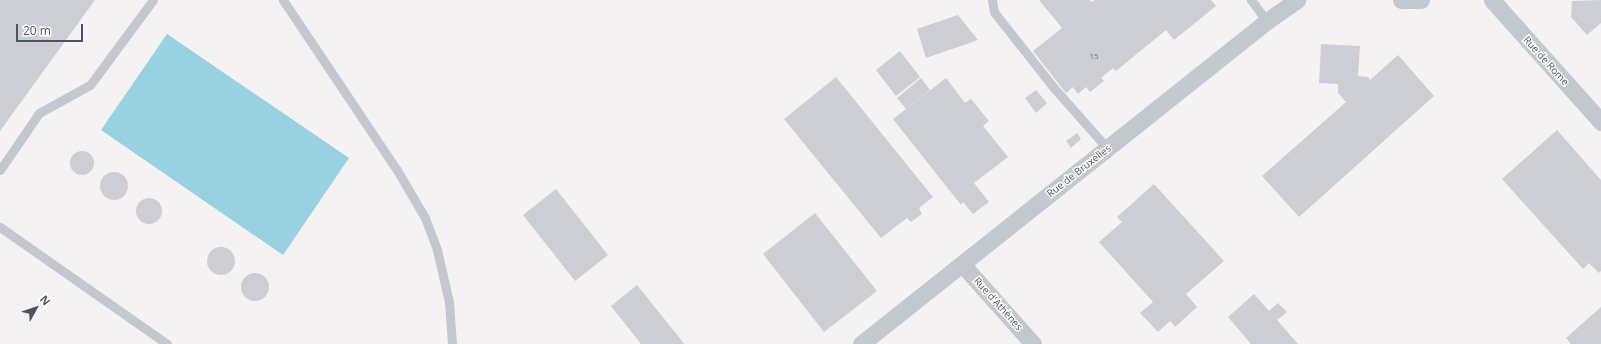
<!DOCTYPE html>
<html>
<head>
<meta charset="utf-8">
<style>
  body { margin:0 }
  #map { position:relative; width:1601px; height:344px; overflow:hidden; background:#f4f2f2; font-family:"Open Sans",sans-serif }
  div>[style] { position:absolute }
  .water>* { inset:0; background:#99d0e2 }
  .building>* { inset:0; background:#cdced3 }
  .round { border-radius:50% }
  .service>* { height:9px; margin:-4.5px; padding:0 4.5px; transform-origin:4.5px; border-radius:4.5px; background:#c2c8ce }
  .minor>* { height:17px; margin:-8.5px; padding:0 8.5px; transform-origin:8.5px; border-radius:8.5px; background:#c2c8ce }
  span { translate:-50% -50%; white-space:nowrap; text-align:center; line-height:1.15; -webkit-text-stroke:3px #fff; paint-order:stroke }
  .number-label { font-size:8px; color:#6c727a }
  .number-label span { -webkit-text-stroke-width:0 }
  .street-label { font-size:10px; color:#4c545d }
  .north { position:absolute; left:16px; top:288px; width:40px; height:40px; -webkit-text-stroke:3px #fff; paint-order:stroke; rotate:50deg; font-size:11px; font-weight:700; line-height:16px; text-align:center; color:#4c545d }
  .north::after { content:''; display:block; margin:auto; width:14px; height:18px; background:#4c545d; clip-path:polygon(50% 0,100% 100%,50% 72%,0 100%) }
  .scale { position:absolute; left:16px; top:24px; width:67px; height:18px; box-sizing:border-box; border:2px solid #4c545d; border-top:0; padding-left:5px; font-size:12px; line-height:14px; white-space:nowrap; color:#4c545d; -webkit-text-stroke:3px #fff; paint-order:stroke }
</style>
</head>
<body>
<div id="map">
  <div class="water">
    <div style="clip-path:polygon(167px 34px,349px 158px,283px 255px,101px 130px)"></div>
  </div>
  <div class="building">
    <div style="clip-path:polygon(0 0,95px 0,0 131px)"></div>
    <div style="clip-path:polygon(1039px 0,1090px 0,1092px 2px,1095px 0,1211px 0,1216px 6px,1174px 40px,1166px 30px,1116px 71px,1113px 68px,1101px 78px,1104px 81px,1090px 92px,1086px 87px,1078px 94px,1073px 87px,1066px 93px,1033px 51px,1062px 28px)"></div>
    <div style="clip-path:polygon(1601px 0,1601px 23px,1587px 35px,1571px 17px,1572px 1px)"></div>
    <div style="clip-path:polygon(958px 15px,978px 40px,926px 58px,917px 29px)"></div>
    <div style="clip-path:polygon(1321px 44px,1360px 46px,1358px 76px,1368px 77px,1370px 80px,1398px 55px,1434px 96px,1299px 217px,1262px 176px,1346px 102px,1338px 93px,1338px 84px,1319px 83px)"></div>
    <div style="clip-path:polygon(900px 51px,920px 77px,896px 96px,876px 70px)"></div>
    <div style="clip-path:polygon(836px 77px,933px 197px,919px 208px,922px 214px,911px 222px,907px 218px,881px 238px,784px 119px)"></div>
    <div style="clip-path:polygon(921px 78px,930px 90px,906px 109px,897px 98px)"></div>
    <div style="clip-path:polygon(946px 78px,965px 103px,971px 99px,989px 121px,983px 126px,1008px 157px,974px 183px,989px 202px,973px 214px,963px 202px,961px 205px,893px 119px)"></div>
    <div style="clip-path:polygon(1036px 90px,1047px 103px,1036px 113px,1025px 98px)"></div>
    <div style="clip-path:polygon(1557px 130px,1601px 180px,1601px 271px,1599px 273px,1589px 263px,1583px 269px,1502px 179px)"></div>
    <div style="clip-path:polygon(1077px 133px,1081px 139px,1071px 148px,1066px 141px)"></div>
    <div class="round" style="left:70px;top:151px;width:24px;height:24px"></div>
    <div class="round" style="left:100px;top:172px;width:28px;height:28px"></div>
    <div style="clip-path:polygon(1154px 184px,1224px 261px,1186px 294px,1197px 307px,1175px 327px,1170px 321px,1158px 332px,1140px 313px,1153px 302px,1099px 242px,1122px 222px,1117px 217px)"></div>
    <div style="clip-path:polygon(556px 189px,608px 255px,575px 281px,523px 215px)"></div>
    <div class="round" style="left:136px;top:198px;width:26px;height:26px"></div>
    <div style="clip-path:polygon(815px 213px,877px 291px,824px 332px,763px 254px)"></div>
    <div class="round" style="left:207px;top:247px;width:28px;height:28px"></div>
    <div class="round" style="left:241px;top:273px;width:28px;height:28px"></div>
    <div style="clip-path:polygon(637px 285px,682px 341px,684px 344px,641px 344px,611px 306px)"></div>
    <div style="clip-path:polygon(1254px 294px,1269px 311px,1278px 303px,1287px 312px,1277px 320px,1298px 344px,1251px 344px,1228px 317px)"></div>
    <div style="clip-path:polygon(1601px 307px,1601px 344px,1571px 344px,1566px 338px)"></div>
  </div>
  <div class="service">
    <div style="left:283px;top:0;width:205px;rotate:56.2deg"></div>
    <div style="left:397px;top:170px;width:56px;rotate:59.7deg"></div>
    <div style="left:425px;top:218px;width:34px;rotate:69deg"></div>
    <div style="left:437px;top:250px;width:53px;rotate:77deg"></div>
    <div style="left:449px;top:302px;width:42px;rotate:85.9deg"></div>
    <div style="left:992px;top:0;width:12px;rotate:81deg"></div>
    <div style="left:994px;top:12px;width:97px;rotate:51.7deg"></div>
    <div style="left:1054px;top:88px;width:81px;rotate:48.5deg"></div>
    <div style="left:1251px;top:0;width:26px;rotate:53deg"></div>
    <div style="left:0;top:170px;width:69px;rotate:-55.6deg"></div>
    <div style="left:39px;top:113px;width:58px;rotate:-28.8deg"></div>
    <div style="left:90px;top:85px;width:106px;rotate:-53.5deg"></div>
    <div style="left:0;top:227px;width:204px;rotate:35deg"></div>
  </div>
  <div class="minor">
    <div style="left:1401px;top:0;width:20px"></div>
    <div style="left:1492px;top:0;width:164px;rotate:48.2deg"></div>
    <div style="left:962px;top:264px;width:107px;rotate:48.4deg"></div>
    <div style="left:861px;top:344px;width:519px;rotate:-38.5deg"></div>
    <div style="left:1267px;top:21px;width:37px;rotate:-35deg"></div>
  </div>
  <div class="number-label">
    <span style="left:1094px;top:56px">15</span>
  </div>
  <div class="street-label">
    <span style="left:1546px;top:61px;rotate:48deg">Rue de Rome</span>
    <span style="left:1079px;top:171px;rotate:-38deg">Rue de Bruxelles</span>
    <span style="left:998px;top:304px;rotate:48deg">Rue d'Athènes</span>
  </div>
  <div class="north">N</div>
  <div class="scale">20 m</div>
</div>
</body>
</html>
